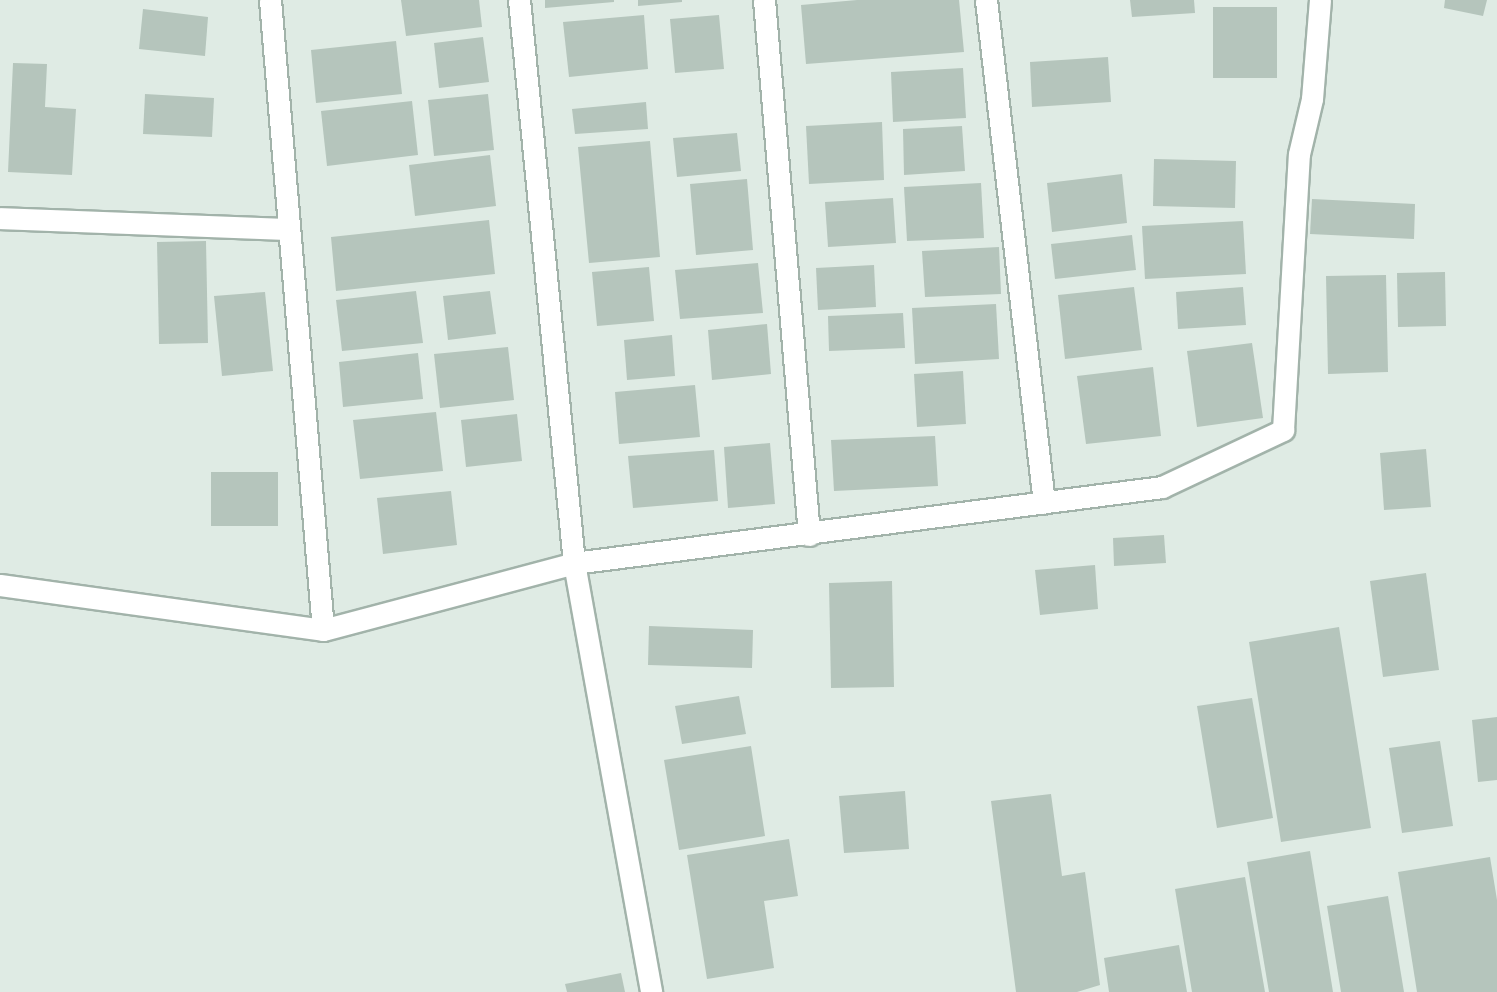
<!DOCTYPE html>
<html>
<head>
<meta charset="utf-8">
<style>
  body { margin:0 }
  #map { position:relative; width:1497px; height:992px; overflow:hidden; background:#dfebe4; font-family:Arial,sans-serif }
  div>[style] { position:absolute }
  .building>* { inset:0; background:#b5c5bc }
  .roads { filter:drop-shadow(2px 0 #a2b3aa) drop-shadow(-2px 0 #a2b3aa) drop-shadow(0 2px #a2b3aa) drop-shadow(0 -2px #a2b3aa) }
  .minor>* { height:21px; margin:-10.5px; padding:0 10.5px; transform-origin:10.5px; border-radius:10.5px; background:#fff }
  span { translate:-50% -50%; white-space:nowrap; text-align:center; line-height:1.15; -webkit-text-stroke:5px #f0f7f2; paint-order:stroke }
</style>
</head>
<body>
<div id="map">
  <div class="building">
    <div style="clip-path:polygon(401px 0,479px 0,482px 27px,406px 36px)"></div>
    <div style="clip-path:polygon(545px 0,614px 0,614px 2px,545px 8px)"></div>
    <div style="clip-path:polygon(638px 0,682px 0,682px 2px,638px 6px)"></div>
    <div style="clip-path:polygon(857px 0,959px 0,964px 52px,806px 64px,801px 5px)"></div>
    <div style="clip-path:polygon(1130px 0,1194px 0,1195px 13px,1132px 17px)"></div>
    <div style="clip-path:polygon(1445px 0,1487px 0,1483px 16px,1444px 8px)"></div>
    <div style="clip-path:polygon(1213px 7px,1277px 7px,1277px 78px,1213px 78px)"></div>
    <div style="clip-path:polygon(143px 9px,208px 17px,205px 56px,139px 49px)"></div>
    <div style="clip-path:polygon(644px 15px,648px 69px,569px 77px,563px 22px)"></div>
    <div style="clip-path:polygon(719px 15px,724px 69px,675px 73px,670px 19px)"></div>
    <div style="clip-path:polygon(483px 37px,489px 82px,439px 88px,434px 43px)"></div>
    <div style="clip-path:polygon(396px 41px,402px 94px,316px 103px,311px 50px)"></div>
    <div style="clip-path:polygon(1108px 57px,1111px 102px,1032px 107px,1030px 62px)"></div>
    <div style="clip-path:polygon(13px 63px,47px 64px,45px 107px,76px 109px,72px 175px,8px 172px)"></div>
    <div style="clip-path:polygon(963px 68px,966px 118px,893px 122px,891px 72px)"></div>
    <div style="clip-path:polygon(145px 94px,214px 98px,212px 137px,143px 134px)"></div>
    <div style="clip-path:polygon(488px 94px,494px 150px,434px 156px,428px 100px)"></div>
    <div style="clip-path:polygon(412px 101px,418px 155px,327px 166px,321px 111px)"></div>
    <div style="clip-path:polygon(646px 102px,648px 129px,575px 134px,572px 109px)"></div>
    <div style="clip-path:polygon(882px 122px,884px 180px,809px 184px,806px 126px)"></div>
    <div style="clip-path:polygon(962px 126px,965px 171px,904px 175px,903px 129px)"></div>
    <div style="clip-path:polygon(737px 133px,741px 171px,677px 177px,673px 138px)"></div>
    <div style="clip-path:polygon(650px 141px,660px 257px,589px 263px,578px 147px)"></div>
    <div style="clip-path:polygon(490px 155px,496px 206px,415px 216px,409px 165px)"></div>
    <div style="clip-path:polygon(1154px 159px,1236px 161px,1235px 208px,1153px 206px)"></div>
    <div style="clip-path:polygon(1122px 174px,1127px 223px,1052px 232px,1047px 183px)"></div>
    <div style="clip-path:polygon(747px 179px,753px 250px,696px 255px,690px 184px)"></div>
    <div style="clip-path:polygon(981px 183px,984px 238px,907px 241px,904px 187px)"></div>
    <div style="clip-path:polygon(893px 198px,896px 243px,828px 247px,825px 202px)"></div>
    <div style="clip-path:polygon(1312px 199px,1415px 204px,1414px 239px,1310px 234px)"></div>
    <div style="clip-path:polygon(489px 220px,495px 274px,336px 291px,331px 237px)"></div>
    <div style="clip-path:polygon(1243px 221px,1246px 274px,1145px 279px,1142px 226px)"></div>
    <div style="clip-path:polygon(1132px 235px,1136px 270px,1055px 279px,1051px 244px)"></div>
    <div style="clip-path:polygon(206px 241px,208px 343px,159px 344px,157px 242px)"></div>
    <div style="clip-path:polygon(999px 247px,1001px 294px,925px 297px,922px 251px)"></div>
    <div style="clip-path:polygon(758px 263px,763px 313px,680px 319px,675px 270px)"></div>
    <div style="clip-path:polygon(874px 265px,876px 307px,818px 310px,816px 268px)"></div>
    <div style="clip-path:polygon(649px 267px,654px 321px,597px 326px,592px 272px)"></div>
    <div style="clip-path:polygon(1445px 272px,1446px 326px,1398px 327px,1397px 273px)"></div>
    <div style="clip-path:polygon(1386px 275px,1388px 372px,1328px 374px,1326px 276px)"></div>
    <div style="clip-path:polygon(1134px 287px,1142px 350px,1065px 359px,1058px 295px)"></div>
    <div style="clip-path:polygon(1243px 287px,1246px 325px,1178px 329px,1176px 292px)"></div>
    <div style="clip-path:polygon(416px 291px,423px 343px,342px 351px,336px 300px)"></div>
    <div style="clip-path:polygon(490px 291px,496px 334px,448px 340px,443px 296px)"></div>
    <div style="clip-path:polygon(265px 292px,273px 371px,222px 376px,214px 296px)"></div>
    <div style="clip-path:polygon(996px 304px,999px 359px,915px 364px,912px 308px)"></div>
    <div style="clip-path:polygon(903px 313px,905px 348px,829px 351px,828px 316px)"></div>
    <div style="clip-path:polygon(767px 324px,771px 374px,712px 380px,708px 330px)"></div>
    <div style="clip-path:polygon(672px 335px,675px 376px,627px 380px,624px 340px)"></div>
    <div style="clip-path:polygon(1252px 343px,1263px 418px,1197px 427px,1187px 351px)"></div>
    <div style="clip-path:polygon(508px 347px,514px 400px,440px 408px,434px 354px)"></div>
    <div style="clip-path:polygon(418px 353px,423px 399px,343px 407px,339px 362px)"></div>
    <div style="clip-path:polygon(1153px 367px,1161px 436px,1086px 444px,1077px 376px)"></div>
    <div style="clip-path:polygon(963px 371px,966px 424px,917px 427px,914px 374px)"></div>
    <div style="clip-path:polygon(695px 385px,700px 437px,619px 444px,615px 392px)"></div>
    <div style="clip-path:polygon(436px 412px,443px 471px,360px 479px,353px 420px)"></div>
    <div style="clip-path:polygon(517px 414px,522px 461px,466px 467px,461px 420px)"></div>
    <div style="clip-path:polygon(935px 436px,938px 486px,834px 491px,831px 440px)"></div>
    <div style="clip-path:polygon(770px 443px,775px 504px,728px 508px,724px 447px)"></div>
    <div style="clip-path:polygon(1426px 449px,1431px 507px,1384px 510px,1380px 453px)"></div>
    <div style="clip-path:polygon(714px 450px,718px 501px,633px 508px,628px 456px)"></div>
    <div style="clip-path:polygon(211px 472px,278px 472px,278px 526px,211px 526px)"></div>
    <div style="clip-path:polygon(451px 491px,457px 545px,383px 554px,377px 498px)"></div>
    <div style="clip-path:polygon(1164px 535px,1166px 563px,1114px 566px,1113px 538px)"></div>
    <div style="clip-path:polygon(1095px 565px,1098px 609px,1040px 615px,1035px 570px)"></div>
    <div style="clip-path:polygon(1426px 573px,1439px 670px,1383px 677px,1370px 581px)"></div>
    <div style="clip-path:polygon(892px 581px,894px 687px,831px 688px,829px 583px)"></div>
    <div style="clip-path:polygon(649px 626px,753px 630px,752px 668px,648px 665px)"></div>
    <div style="clip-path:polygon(1339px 627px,1371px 828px,1281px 842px,1249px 642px)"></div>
    <div style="clip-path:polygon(739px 696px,746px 734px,682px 744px,675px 706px)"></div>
    <div style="clip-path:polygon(1252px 698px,1273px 818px,1217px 828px,1197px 706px)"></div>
    <div style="clip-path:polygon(1497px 717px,1497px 780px,1478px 782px,1472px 720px)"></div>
    <div style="clip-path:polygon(1440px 741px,1453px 826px,1402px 833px,1389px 748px)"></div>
    <div style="clip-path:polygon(751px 746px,765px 836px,679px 850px,664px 760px)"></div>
    <div style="clip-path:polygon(905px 791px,909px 849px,844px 853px,839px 796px)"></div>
    <div style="clip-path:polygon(1051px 794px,1062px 876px,1085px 872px,1100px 985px,1077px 992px,1016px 992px,991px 801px)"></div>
    <div style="clip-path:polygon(789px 839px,798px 896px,764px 901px,774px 968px,707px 979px,687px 855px)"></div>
    <div style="clip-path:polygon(1310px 851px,1333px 992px,1269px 992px,1247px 862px)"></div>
    <div style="clip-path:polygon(1490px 857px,1497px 900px,1497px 992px,1417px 992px,1398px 872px)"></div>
    <div style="clip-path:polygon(1245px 877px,1265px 992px,1192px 992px,1175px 889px)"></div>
    <div style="clip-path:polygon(1388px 896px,1404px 992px,1341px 992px,1327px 906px)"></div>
    <div style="clip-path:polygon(1179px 945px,1187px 992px,1109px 992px,1104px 958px)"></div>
    <div style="clip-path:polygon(621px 973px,625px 992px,567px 992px,565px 984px)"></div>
  </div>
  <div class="roads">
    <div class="minor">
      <div style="left:270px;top:0;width:632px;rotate:85.19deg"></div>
      <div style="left:519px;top:0;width:566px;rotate:84.42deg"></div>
      <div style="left:574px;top:563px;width:436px;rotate:79.8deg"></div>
      <div style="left:764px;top:0;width:537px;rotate:85.19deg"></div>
      <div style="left:986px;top:0;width:506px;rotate:83.42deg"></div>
      <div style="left:0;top:218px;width:289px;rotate:2.2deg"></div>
      <div style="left:0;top:585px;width:326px;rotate:7.9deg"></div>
      <div style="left:323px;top:630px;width:260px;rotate:-14.9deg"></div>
      <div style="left:574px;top:563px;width:593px;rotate:-7.36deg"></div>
      <div style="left:1162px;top:487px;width:134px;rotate:-25.2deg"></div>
      <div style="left:1283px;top:430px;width:276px;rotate:-86.7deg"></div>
      <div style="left:1299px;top:154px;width:57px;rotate:-76.7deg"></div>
      <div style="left:1312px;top:99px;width:99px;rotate:-85.4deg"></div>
    </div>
  </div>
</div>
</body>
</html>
